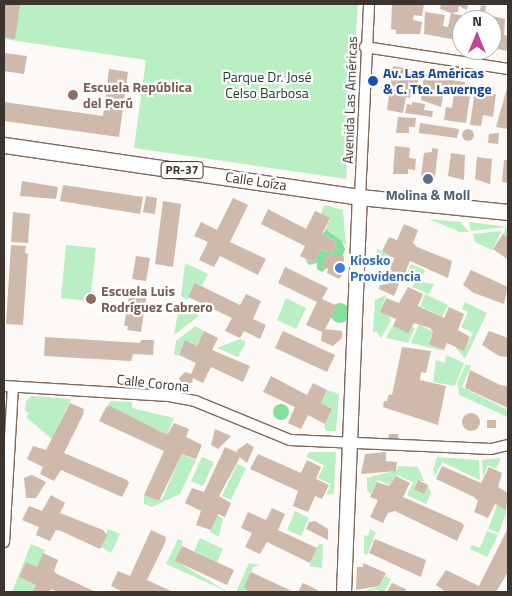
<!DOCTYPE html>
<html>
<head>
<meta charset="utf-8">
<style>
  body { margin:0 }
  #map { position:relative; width:512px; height:596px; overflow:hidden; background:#fdf9f6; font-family:"Titillium Web",sans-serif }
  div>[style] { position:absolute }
  .green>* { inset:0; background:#baeec3 }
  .forest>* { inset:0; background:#86df9a }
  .round { border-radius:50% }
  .building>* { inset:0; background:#ceb9aa }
  .roads { filter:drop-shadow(1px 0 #7d6a5c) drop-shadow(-1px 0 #7d6a5c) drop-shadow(0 1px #7d6a5c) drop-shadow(0 -1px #7d6a5c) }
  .street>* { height:10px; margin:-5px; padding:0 5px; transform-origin:5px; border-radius:5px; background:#fff }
  .secondary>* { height:14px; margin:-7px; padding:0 7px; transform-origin:7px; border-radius:7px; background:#fff }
  .primary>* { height:15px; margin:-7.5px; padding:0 7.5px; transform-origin:7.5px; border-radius:7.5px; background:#fff }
  .dots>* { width:14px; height:14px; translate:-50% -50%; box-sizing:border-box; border:2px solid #fff; border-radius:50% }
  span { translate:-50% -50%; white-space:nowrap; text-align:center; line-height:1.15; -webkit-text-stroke:4.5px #fff; paint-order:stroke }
  .shield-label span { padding:1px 4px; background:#fff; border:1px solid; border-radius:4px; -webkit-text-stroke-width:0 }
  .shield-label { font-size:12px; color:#3c342e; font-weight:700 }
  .transit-label { font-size:14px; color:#164399; font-weight:700 }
  .left { translate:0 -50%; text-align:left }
  .park-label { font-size:14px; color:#193d22 }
  .education-label { font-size:14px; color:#785e54; font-weight:700 }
  .street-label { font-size:14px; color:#3c342e }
  .service-label { font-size:14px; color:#4e5e75; font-weight:700 }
  .shop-label { font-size:14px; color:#366cbe; font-weight:700 }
  .frame { position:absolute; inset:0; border:5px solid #3c342e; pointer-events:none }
  .north { position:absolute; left:452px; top:10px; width:50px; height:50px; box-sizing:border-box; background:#fff; border:1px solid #b1aeab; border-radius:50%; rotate:0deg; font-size:14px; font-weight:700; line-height:20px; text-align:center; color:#3c342e }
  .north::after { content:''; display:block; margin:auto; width:18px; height:22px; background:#c14697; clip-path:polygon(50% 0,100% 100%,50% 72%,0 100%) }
</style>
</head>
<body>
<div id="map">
  <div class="green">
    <div style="clip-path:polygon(4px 4px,358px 4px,346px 179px,134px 148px,146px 60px,4px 39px)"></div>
    <div style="clip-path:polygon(324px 205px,343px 210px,346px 245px,331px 232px,324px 231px,330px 219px,321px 214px)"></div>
    <div style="clip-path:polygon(429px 219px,460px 222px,469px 232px,460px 232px)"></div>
    <div style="clip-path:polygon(469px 222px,508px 227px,508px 237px,503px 234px,506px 227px,471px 231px)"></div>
    <div style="clip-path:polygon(502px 231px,492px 250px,475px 242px,473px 234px)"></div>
    <div style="clip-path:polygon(66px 245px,96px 248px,90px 301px,61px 298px)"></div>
    <div style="clip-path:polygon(377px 249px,392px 256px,389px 266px,376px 266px)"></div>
    <div style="clip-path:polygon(185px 263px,208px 274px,202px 286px,195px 283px,187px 300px,181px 296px)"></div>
    <div style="clip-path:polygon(411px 264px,425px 270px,424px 274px,405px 278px,388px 275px,391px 268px,406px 274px)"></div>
    <div style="clip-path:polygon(415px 281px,434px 284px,429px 294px,412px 287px)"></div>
    <div style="clip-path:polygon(425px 294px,448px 305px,442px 317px,420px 306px)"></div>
    <div style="clip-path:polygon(386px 295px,380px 312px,389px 316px,391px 321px,381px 338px,376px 331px,373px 333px,375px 300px)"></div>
    <div style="clip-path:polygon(286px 298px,306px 308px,296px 329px,277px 320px)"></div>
    <div style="clip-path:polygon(180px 301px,199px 316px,174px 335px)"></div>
    <div style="clip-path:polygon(465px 302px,487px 313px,465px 359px,453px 344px,465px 349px,473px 333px,461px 327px,468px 312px,462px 309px)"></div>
    <div style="clip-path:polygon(419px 324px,433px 332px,429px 342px,444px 351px,411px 343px)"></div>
    <div style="clip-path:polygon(393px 325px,408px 332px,411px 326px,415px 328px,408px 343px,386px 338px)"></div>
    <div style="clip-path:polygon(195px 326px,204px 331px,197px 346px,185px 340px,178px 356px,174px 354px,176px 341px)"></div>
    <div style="clip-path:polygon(240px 339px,246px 342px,238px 357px,217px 348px)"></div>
    <div style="clip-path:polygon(446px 355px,464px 363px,455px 386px,433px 382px,436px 360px,445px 363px)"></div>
    <div style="clip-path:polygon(466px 364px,471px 366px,462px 387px,508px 410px,508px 417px,459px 395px,458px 382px)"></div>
    <div style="clip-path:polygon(327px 390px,339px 394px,336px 431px,326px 431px,324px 427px,332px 409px,321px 403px)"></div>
    <div style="clip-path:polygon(31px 396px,71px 399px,52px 439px,26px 417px,29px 413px,25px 411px,26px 401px)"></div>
    <div style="clip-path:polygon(110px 401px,132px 402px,132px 408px,174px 418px,168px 434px,163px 433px,107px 407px)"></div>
    <div style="clip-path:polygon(309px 452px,336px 452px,334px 494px,326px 495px,331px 484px,318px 478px,324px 465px,306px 457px)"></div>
    <div style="clip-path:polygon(182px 454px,196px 460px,180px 494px,152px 507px,144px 504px,144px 495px,159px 501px,163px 497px)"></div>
    <div style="clip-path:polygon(202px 457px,214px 462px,203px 486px,191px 481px)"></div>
    <div style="clip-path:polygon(437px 457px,479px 460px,480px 480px,442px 462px,435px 476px,433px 470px)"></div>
    <div style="clip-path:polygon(501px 458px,496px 469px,488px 465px,483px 477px,482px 460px)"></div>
    <div style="clip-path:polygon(237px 464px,246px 468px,231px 500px,222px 496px)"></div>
    <div style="clip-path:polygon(398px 466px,418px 467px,424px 481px,417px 481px,414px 488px,424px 493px,428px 485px,431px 493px,426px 504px,407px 495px,413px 482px,397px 475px,389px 485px,378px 480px,371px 494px,367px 491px,367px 478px,397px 470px)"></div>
    <div style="clip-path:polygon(497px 505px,507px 509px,508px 507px,499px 533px,488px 529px)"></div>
    <div style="clip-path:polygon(295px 511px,309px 518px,301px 536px,287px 530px)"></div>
    <div style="clip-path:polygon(217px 515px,223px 518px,219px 537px,210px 532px)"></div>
    <div style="clip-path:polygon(108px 529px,120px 534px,111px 553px,101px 547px)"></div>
    <div style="clip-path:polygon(370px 529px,376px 532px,367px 555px,364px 553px,364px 535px,368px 536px)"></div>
    <div style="clip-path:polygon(487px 531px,498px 535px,487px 557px,470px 549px,472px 545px,480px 548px)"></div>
    <div style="clip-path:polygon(200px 538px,223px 549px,217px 562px,194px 551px)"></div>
    <div style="clip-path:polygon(178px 539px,183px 541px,176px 561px,228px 592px,166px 564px)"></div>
    <div style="clip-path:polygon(319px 543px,323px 545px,322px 568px,309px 566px)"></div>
    <div style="clip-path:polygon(31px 544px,45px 550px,37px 567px,26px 562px,19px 577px,36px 585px,33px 592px,12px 592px)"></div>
    <div style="clip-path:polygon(249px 563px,260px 565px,253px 567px,245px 587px,250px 592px,236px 592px)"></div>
    <div style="clip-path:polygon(385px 576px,391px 579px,384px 592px,373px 589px,372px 592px,362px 592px,379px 586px)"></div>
  </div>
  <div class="forest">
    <div style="clip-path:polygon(327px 230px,342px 241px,345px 249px,343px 255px,327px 256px,322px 265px,327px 268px,322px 272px,317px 269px,317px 263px,309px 265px,305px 259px,314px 263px,321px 249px,331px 254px,337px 242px,322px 234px)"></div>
    <div class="round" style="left:330px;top:303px;width:20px;height:20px"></div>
    <div class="round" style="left:273px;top:404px;width:16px;height:16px"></div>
  </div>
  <div class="building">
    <div style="clip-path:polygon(4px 4px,20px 4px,15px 39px,4px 37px)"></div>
    <div style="clip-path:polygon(392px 4px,424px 4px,422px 16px,414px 15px,413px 20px,422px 22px,420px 34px,396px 34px,396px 30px,391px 29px)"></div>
    <div style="clip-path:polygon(441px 4px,468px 4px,467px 10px,459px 6px,458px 12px,451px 13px,440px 9px)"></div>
    <div style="clip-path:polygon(481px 5px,486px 6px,484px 20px,478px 20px)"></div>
    <div style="clip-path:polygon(425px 12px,445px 15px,443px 26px,448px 27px,451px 13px,470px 17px,469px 20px,462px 20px,462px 41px,424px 34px)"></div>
    <div style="clip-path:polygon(492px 16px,505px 19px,504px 35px,508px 36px,508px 51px,492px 48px)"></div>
    <div style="clip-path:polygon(4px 53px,27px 56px,24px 74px,4px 71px)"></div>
    <div style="clip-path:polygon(393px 66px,420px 71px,416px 90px,411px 90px,410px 98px,406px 97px,403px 113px,387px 110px)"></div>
    <div style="clip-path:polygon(109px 69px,128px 72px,119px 137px,4px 121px,4px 102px,103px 116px)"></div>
    <div style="clip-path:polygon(424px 76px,465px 82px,464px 88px,471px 89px,466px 123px,444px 120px,446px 107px,452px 108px,454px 92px,448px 91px,447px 96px,443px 96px,441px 107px,421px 100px)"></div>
    <div style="clip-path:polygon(481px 85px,494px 87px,492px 94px,496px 94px,493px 117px,483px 115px,481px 126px,470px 125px,475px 90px,480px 91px)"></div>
    <div style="clip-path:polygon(507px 88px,508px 88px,508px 129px,496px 127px)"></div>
    <div style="clip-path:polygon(412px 102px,425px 104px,424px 110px,433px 111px,432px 117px,405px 113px,407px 104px,412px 105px)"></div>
    <div style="clip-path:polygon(398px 117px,416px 118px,415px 127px,409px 127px,409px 133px,396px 133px)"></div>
    <div style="clip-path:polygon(420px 123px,459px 129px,457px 138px,419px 133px)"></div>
    <div class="round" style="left:462px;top:129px;width:12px;height:12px"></div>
    <div style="clip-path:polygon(499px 133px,498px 144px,488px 143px,489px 134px)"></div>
    <div style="clip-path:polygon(395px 146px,410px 148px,409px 158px,416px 159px,415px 170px,408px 169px,408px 174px,393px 174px)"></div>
    <div style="clip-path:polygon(432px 148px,438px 149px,435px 177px,421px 176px,424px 153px,432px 152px)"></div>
    <div style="clip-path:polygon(451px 153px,465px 155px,464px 180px,448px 176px)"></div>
    <div style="clip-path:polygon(477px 157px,492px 159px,490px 184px,475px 179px)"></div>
    <div style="clip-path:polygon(504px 160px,508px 160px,508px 183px,502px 182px)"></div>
    <div style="clip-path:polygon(22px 181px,58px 187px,56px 199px,20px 196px)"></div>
    <div style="clip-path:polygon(63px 185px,143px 197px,140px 214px,60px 201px)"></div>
    <div style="clip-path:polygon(146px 196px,157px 198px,155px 214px,143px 212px)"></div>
    <div style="clip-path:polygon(233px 198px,248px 205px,230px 242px,266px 259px,258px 275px,220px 256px,214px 267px,199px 260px,208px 242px,194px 236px,201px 222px,217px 230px)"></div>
    <div style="clip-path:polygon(163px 201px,181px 204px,173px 267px,155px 264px)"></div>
    <div style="clip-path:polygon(268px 209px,306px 229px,315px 211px,330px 218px,322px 234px,337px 242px,331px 254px,321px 249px,314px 263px,300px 256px,305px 246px,261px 224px)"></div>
    <div style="clip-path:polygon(13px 212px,30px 214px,28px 243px,11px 242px)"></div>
    <div style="clip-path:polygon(404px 224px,418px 230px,413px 243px,417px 247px,452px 261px,448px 278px,410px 261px,404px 276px,390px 270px,394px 258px,382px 251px,389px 237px,397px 240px)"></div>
    <div style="clip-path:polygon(503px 234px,508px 237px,507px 259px,493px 249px)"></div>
    <div style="clip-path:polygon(11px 245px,26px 246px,25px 253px,28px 254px,23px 325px,6px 324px)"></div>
    <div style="clip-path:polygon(335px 255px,343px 255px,344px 258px,343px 274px,339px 279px,327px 273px,328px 269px,322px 265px,327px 256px)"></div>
    <div style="clip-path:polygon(136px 256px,150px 258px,146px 281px,132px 279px)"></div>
    <div style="clip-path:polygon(285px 267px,328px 288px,322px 299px,337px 306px,325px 329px,342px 331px,342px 338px,333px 346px,321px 341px,322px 332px,306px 325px,317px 302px,278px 283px)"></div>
    <div style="clip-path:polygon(471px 270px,508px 287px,504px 304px,474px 293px,463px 285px)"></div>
    <div style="clip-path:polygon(390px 280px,399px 284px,394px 296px,379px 289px,380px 285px,388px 284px)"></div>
    <div style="clip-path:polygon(195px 283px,240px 305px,246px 294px,261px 301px,253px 319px,266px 325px,260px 339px,244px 331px,240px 338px,225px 331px,232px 318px,188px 297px)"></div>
    <div style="clip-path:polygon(408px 287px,423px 294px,418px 306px,444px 318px,449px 307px,464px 314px,458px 330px,470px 337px,464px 351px,447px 343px,444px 350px,429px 344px,433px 332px,430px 328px,414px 323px,408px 333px,393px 326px,396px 319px,380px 312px,386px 298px,399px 303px)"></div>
    <div style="clip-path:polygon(130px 289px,147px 291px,141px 332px,127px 330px,128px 326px,124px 326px)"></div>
    <div style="clip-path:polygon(204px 331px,218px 338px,212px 350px,250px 366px,243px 382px,211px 367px,203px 383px,192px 378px,193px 381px,187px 386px,182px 385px,179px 378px,185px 372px,191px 374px,196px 363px,179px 355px,185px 340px,197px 346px)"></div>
    <div style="clip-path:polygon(283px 331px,335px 355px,327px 372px,275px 348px)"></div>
    <div style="clip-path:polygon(489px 331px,508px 338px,508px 357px,499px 356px,482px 345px)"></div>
    <div style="clip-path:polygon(45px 337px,140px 343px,141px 340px,154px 340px,153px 355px,133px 354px,131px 361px,44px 356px)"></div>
    <div style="clip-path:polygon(402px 347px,431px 351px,426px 373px,421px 372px,420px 380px,446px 386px,438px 425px,383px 407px,384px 401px,387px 401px,389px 394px,392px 395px)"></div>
    <div style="clip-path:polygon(470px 370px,500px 385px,507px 386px,508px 382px,508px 408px,465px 388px)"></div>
    <div style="clip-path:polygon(271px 376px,307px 395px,313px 383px,327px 390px,321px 403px,332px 409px,325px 424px,308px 415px,301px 429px,288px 423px,295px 407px,263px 392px)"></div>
    <div style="clip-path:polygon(70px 403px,84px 409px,83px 415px,64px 453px,127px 480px,129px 483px,122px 497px,61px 470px,54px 481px,40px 474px,43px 467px,27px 459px,33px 446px,46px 450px)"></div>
    <div style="clip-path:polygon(110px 406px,163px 433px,168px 434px,174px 423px,189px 429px,186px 437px,202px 445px,196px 459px,182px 454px,159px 501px,144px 495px,164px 451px,99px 421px,106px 407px)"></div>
    <div class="round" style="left:462px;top:413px;width:18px;height:18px"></div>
    <div style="clip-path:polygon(487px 420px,496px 420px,496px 428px,487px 428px)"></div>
    <div style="clip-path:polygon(215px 429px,231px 436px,218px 449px,211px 445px)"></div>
    <div style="clip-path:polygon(389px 434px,398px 434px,398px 439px,388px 438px)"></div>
    <div style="clip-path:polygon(247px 443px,254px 447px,247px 463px,239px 457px,237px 450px)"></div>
    <div style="clip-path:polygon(225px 447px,239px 453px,239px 459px,219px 496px,231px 503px,225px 517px,218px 514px,211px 530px,196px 525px,201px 511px,185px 503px,192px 488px,204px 492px)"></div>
    <div style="clip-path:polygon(386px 452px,386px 461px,397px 462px,396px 471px,361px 474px,365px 454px)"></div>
    <div style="clip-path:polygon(258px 454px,301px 473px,307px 460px,321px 467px,316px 479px,329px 485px,322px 499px,315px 496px,308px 512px,293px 506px,298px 491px,250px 469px)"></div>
    <div style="clip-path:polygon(442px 466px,481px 483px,489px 467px,502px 473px,498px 487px,508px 493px,506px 510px,495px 504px,488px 518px,474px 512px,478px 501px,474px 497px,436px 479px)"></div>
    <div style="clip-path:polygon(32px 475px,46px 482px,36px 498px,26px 498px,24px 478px)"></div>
    <div style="clip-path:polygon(396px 476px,410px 483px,403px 497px,462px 523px,464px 526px,457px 541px,395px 511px,388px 513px,383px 523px,370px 517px,378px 500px,370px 497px,377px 482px,389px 486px)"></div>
    <div style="clip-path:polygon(418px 480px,428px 485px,424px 494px,414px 489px)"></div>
    <div style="clip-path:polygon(51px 495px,65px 503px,60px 513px,103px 530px,107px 535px,100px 549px,61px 531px,56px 530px,50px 541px,36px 535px,39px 527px,22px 520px,29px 506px,42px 511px)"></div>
    <div style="clip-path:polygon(272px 508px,285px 514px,278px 530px,317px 548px,310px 563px,267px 542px,260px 554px,245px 547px,252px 533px,241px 528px,248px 512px,266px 520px)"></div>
    <div style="clip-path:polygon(315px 521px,328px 529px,328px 540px,306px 529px,309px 522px)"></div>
    <div style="clip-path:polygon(508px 528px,508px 572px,496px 592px,446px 592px,436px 585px,446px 570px,479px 586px)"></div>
    <div style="clip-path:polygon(151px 530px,166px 537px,165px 543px,147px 580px,173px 592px,123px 592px,111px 586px,118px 571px,130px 576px)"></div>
    <div style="clip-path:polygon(375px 539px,426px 560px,421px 577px,369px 553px)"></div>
    <div style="clip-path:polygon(182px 546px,234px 570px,227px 585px,175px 561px)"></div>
    <div style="clip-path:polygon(43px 553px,58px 560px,54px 571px,57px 574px,96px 592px,58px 592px,51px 589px,50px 592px,33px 592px,36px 585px,19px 577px,26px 562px,37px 567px)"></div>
    <div style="clip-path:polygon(363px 563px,386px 573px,379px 586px,356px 590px,357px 567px,363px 567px)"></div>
    <div style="clip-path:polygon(251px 572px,294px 592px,248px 591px,244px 587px)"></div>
    <div style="clip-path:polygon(303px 583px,318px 590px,317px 592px,298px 592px)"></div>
    <div style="clip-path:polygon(392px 583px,406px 589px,405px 592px,387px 592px)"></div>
  </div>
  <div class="roads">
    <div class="street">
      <div style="left:365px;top:47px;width:145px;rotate:8.7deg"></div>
      <div style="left:360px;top:197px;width:193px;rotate:-87.3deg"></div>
      <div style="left:4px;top:386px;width:165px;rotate:3.5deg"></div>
      <div style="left:169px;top:396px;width:26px;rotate:11deg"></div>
      <div style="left:195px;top:401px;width:103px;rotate:22.3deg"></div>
      <div style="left:290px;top:440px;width:201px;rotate:2.6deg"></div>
      <div style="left:491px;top:449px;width:17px;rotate:-13deg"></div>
      <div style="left:4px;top:542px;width:155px;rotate:-86.7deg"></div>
    </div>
    <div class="secondary">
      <div style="left:344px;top:592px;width:395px;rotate:-87.7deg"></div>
    </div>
    <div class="primary">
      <div style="left:4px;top:145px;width:360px;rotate:8.3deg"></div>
      <div style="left:360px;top:197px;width:149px;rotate:5.8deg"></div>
    </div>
  </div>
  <div class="dots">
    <div style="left:373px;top:81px;background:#1a4fb4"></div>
    <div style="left:73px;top:95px;background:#8d6e63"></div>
    <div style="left:428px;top:179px;background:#5c6f8a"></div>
    <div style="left:340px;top:268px;background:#3f7fe0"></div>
    <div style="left:91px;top:299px;background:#8d6e63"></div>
  </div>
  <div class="shield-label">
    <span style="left:182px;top:170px">PR-37</span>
  </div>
  <div class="transit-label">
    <span class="left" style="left:383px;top:81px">Av. Las Américas<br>&amp; C. Tte. Lavernge</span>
  </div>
  <div class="park-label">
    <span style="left:267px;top:85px">Parque Dr. José<br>Celso Barbosa</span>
  </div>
  <div class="education-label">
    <span class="left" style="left:83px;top:95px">Escuela República<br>del Perú</span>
    <span class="left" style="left:101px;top:299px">Escuela Luis<br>Rodríguez Cabrero</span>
  </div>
  <div class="street-label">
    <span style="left:350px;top:100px;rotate:-88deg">Avenida Las Américas</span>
    <span style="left:256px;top:181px;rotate:8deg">Calle Loíza</span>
    <span style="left:153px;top:383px;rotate:6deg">Calle Corona</span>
  </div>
  <div class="service-label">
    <span style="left:428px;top:195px">Molina &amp; Moll</span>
  </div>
  <div class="shop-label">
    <span class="left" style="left:350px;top:268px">Kiosko<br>Providencia</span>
  </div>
  <div class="frame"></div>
  <div class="north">N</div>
</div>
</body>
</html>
